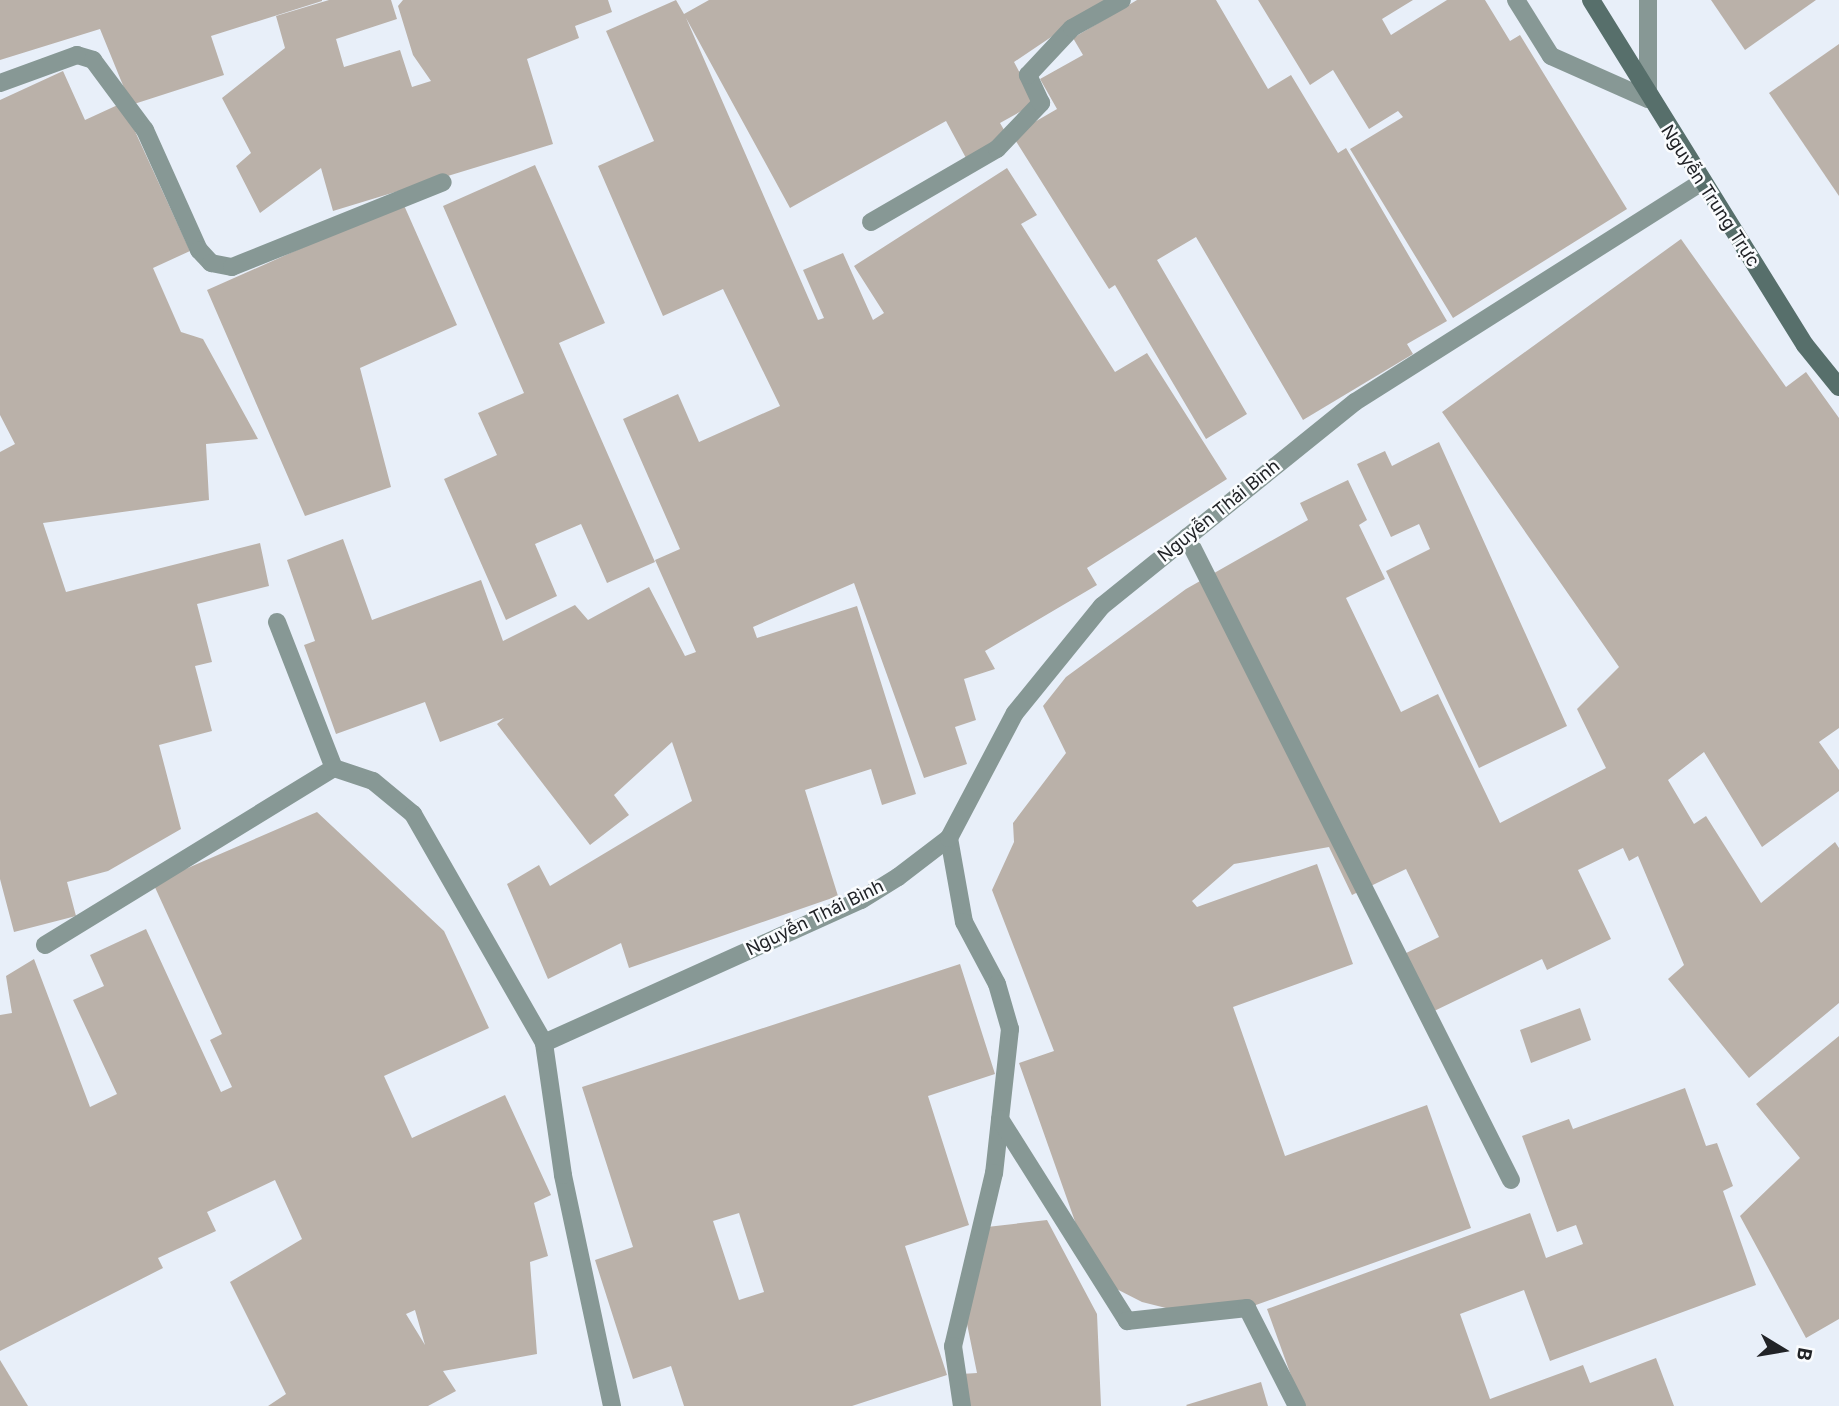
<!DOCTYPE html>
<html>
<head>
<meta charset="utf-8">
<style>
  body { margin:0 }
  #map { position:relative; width:1839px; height:1406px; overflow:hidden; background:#e8eff9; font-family:Inter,sans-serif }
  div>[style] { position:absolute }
  .building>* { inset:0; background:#bab1a9 }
  .minor>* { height:18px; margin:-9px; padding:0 9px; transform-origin:9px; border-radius:9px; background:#879895 }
  .secondary>* { height:18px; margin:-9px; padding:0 9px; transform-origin:9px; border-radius:9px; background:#576f6b }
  span { translate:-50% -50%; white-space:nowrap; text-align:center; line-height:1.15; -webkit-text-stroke:5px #fafcfe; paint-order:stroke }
  .street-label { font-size:18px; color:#212327 }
  .north { position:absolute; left:1748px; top:1315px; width:70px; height:70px; -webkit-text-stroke:5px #fafcfe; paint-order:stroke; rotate:101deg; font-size:19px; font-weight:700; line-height:28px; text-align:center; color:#212327 }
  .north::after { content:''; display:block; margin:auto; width:24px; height:32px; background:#212327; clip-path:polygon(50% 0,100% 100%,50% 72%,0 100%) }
</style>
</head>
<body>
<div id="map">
  <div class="building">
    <div style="clip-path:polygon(0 0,322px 0,322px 1px,211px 36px,224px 75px,131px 105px,100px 29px,0 60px)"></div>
    <div style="clip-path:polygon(329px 0,391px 0,397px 19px,336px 39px,344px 67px,400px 50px,412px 87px,431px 81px,413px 55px,398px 6px,403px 0,608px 0,612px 12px,575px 26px,579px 38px,527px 59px,553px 144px,333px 211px,321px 168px,260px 213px,236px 166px,251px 153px,222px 98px,285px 48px,276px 16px)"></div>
    <div style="clip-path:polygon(676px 0,684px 14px,709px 0,1106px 0,1014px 62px,1036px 103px,1000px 123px,1007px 135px,966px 158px,946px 121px,790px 208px,686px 18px,818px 320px,824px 318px,803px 270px,843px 253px,873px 320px,884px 313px,854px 266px,1007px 168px,1037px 215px,1021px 224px,1115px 372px,1147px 353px,1227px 479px,1087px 568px,1097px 585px,985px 651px,995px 669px,964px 679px,976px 720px,955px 727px,967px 764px,924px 778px,854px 583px,753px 627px,757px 638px,857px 606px,916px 794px,882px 805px,871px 769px,805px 790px,838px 896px,629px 968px,621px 943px,548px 979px,507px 884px,539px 865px,550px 886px,692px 801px,672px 742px,614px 795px,629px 815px,590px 845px,497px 724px,504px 718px,440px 742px,425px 702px,336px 734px,304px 645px,315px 641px,287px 560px,343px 539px,372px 620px,481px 580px,503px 641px,575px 605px,588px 620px,649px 587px,685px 656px,696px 652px,655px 560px,680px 549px,623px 419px,678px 394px,699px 442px,780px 406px,723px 289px,663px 316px,598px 166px,654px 141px,606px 31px)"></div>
    <div style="clip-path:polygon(1137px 0,1216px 0,1268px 89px,1291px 75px,1338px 153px,1346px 148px,1447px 321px,1407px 344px,1413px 354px,1303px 420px,1196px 237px,1157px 260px,1247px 414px,1206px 439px,1115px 285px,1109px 289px,1012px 135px,1057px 109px,1040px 79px,1083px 55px,1073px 38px)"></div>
    <div style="clip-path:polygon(1258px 0,1413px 0,1382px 19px,1391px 35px,1447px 0,1485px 0,1510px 41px,1520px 35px,1627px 209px,1453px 318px,1350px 149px,1403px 117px,1398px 111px,1369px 129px,1333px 70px,1310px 85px)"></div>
    <div style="clip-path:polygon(1711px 0,1816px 0,1745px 50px)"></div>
    <div style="clip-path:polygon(1839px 44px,1839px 196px,1769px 93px)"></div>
    <div style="clip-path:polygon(63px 71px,85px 120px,122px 103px,190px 251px,153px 268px,181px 332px,203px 339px,258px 439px,206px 444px,209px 500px,43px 523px,66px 592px,260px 543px,269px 586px,197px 604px,212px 662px,195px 666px,212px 731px,159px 745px,181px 829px,108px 871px,67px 882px,76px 916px,14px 932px,0 879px,0 452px,15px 444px,0 415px,0 100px)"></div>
    <div style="clip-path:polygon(535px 165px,605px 323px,559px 343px,655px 562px,607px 583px,581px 524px,535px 544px,557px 596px,506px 620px,444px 479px,497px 455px,478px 413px,524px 393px,443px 206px)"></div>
    <div style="clip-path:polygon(403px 203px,457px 325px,360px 368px,391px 487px,305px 516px,207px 290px)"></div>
    <div style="clip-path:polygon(1681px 239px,1786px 387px,1806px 372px,1839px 418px,1839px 728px,1819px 742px,1839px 770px,1839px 791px,1762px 847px,1704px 752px,1668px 780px,1694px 824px,1706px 816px,1761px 903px,1835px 842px,1839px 848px,1839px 1003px,1749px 1078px,1668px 979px,1684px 965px,1638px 856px,1629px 861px,1623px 848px,1578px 870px,1611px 939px,1547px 970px,1542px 959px,1430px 1013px,1402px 955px,1439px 937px,1406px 869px,1352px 895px,1329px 847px,1234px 864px,1192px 901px,1197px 907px,1317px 864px,1353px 964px,1233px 1007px,1285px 1156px,1427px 1105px,1471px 1228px,1214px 1320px,1142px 1302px,1095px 1278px,1019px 1063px,1054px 1051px,992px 890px,1014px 842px,1013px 823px,1066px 753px,1043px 706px,1066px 677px,1186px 589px,1308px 520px,1300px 503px,1348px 480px,1367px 520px,1359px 525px,1385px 579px,1346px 598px,1401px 712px,1438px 694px,1500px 823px,1606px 768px,1577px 709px,1619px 667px,1442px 412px)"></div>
    <div style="clip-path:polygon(1439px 442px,1567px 726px,1479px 768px,1386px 571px,1430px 549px,1419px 524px,1391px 537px,1357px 464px,1385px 451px,1392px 466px)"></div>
    <div style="clip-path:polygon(evenodd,317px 812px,444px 931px,489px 1028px,384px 1076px,412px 1138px,505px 1095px,551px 1195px,534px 1203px,548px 1256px,530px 1262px,537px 1354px,443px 1371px,456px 1391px,428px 1406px,268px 1406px,286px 1394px,230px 1282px,302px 1239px,275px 1180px,207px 1212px,216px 1231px,158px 1258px,163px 1268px,0 1351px,0 1015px,12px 1013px,6px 976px,34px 959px,90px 1107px,117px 1094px,73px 1000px,104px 986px,90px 955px,146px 929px,221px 1092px,232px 1087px,210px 1040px,222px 1034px,153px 883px,317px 812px,415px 1310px,425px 1345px,406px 1314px,415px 1310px)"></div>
    <div style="clip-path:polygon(evenodd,960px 964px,995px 1074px,928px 1096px,969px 1225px,905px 1246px,947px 1375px,852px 1406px,684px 1406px,671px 1366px,633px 1379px,595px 1260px,633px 1247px,582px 1087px,960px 964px,739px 1213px,764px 1292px,739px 1300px,713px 1221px,739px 1213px)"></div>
    <div style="clip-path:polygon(1580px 1008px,1591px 1040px,1531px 1063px,1520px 1030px)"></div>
    <div style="clip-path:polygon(1839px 1036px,1839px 1319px,1806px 1338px,1740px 1216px,1800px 1158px,1756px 1104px)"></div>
    <div style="clip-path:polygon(1685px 1088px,1706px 1146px,1717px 1143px,1733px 1186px,1723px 1191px,1756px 1285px,1550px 1361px,1524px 1290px,1460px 1314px,1490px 1399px,1583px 1365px,1590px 1383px,1656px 1358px,1674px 1406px,1302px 1406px,1267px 1309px,1530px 1213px,1546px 1258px,1583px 1244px,1576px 1225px,1557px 1232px,1522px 1136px,1569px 1119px,1573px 1129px)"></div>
    <div style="clip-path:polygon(1047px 1220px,1097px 1314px,1101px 1406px,965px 1406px,961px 1374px,977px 1373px,966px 1319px,987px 1227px)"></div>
    <div style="clip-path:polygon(0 1360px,28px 1406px,0 1406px)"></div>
    <div style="clip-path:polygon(1261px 1382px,1268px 1406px,1187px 1406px,1186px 1405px)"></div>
  </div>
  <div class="minor">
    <div style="left:1516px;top:0;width:66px;rotate:58deg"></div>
    <div style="left:1551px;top:56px;width:106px;rotate:23.9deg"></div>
    <div style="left:1648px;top:99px;width:99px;rotate:-90deg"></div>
    <div style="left:0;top:83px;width:82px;rotate:-20deg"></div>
    <div style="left:77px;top:55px;width:17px;rotate:17deg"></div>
    <div style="left:93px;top:60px;width:87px;rotate:53.4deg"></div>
    <div style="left:145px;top:130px;width:132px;rotate:65.8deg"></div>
    <div style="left:199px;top:250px;width:18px;rotate:47deg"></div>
    <div style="left:211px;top:263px;width:21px;rotate:11deg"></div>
    <div style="left:232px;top:267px;width:227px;rotate:-21.9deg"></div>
    <div style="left:871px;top:222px;width:146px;rotate:-30.1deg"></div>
    <div style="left:997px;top:149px;width:64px;rotate:-46.3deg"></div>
    <div style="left:1041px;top:103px;width:31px;rotate:-115deg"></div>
    <div style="left:1028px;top:75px;width:64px;rotate:-46.9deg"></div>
    <div style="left:1072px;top:28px;width:57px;rotate:-29.2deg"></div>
    <div style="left:1187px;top:537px;width:720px;rotate:63.26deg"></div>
    <div style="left:277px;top:622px;width:157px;rotate:68.7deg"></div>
    <div style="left:949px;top:838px;width:85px;rotate:79.9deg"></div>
    <div style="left:964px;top:922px;width:70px;rotate:62deg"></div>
    <div style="left:997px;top:984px;width:47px;rotate:73.9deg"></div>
    <div style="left:1010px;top:1029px;width:145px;rotate:96.3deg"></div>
    <div style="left:994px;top:1173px;width:178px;rotate:103.3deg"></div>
    <div style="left:953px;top:1346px;width:61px;rotate:81.5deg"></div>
    <div style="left:45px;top:945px;width:339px;rotate:-31.5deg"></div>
    <div style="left:334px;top:768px;width:41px;rotate:18.4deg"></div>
    <div style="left:373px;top:781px;width:52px;rotate:39.5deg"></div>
    <div style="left:413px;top:814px;width:264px;rotate:60.2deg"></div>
    <div style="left:1000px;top:1119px;width:239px;rotate:57.8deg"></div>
    <div style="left:1127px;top:1321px;width:121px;rotate:-6.2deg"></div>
    <div style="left:1247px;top:1308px;width:110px;rotate:63deg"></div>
    <div style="left:612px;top:1406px;width:236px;rotate:-102deg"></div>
    <div style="left:563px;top:1175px;width:133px;rotate:-98.2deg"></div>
    <div style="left:544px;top:1043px;width:348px;rotate:-24.3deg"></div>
    <div style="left:861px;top:900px;width:44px;rotate:-31.9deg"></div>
    <div style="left:898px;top:877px;width:64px;rotate:-37.4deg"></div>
    <div style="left:949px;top:838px;width:141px;rotate:-62.2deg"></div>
    <div style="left:1015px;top:713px;width:138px;rotate:-50.9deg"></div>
    <div style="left:1102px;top:606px;width:325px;rotate:-38.9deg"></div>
    <div style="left:1355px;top:402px;width:410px;rotate:-32.4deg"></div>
  </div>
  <div class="secondary">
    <div style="left:1591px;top:0;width:406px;rotate:58.2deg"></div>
    <div style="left:1805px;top:345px;width:54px;rotate:51deg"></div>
  </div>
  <div class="street-label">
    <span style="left:1710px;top:196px;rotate:57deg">Nguyễn Trung Trực</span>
    <span style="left:1219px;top:511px;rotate:-39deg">Nguyễn Thái Bình</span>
    <span style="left:815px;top:918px;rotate:-26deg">Nguyễn Thái Bình</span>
  </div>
  <div class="north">B</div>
</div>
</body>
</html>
